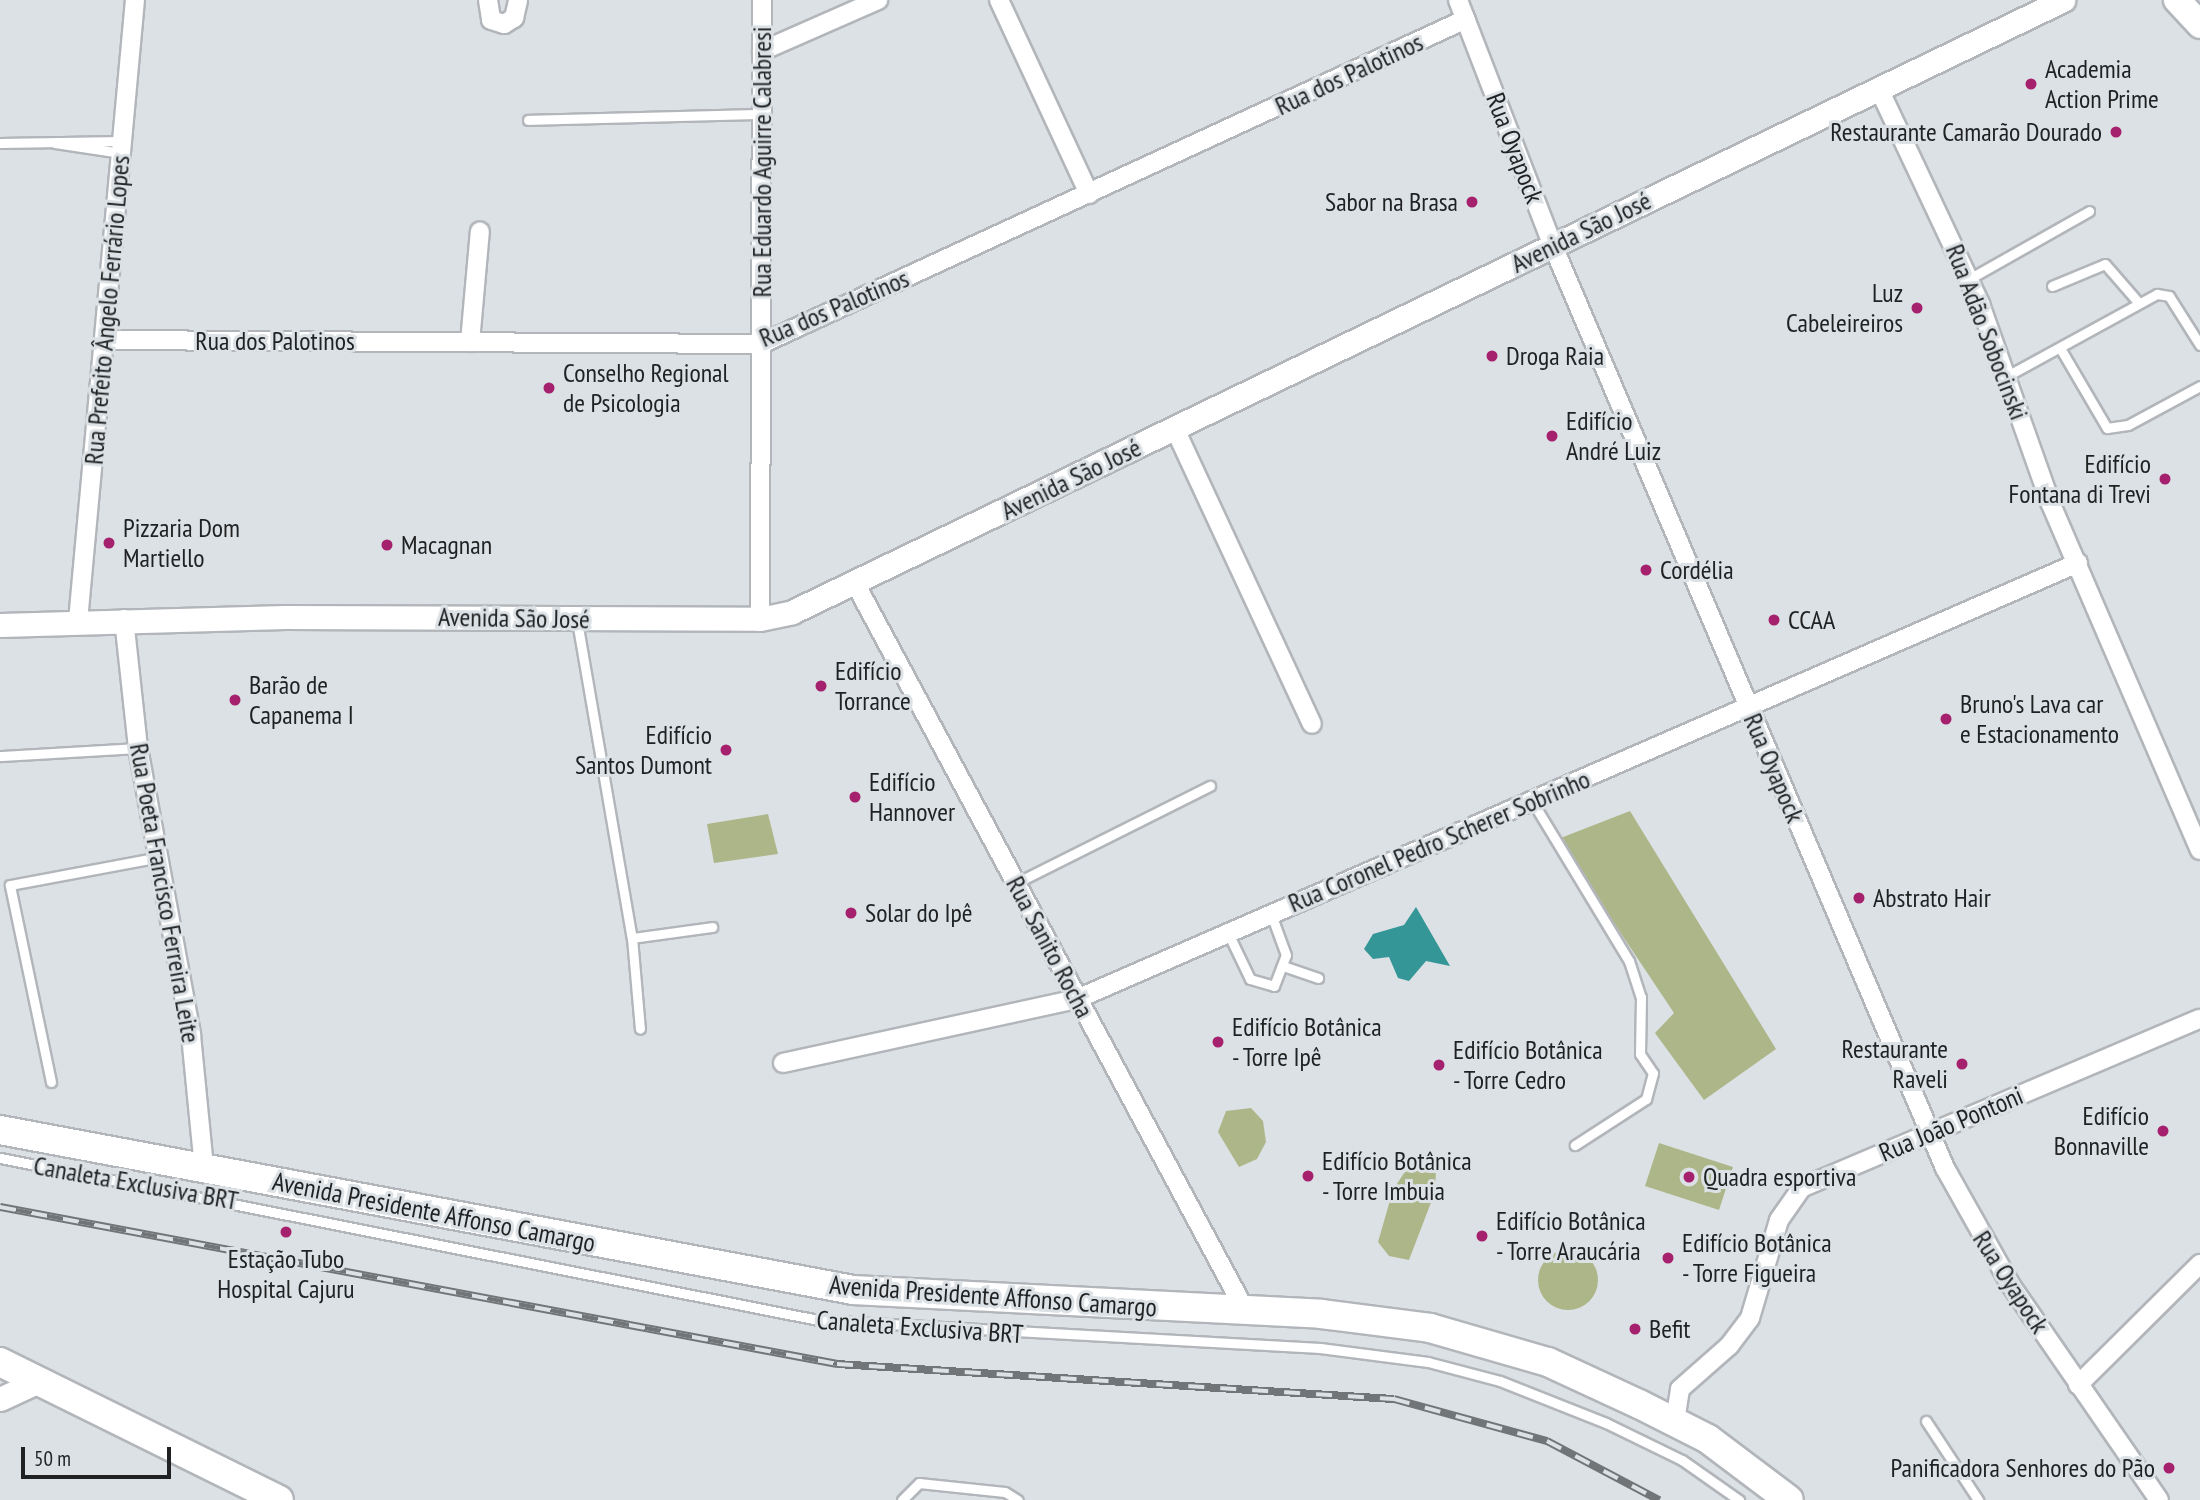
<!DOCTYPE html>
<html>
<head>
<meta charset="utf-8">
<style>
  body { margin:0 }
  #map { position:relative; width:2200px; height:1500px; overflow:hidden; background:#dce1e5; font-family:"PT Sans Narrow",sans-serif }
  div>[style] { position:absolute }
  .green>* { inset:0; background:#adb688 }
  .round { border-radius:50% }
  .water>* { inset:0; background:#349697 }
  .roads { filter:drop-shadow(2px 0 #b2b6bb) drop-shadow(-2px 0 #b2b6bb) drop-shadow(0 2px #b2b6bb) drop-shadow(0 -2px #b2b6bb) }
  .service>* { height:9px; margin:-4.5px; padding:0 4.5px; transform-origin:4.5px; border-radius:4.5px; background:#fff }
  .minor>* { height:18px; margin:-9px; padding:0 9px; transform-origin:9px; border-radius:9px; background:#fff }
  .tertiary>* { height:23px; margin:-11.5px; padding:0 11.5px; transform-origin:11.5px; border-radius:11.5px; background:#fff }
  .secondary>* { height:26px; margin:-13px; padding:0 13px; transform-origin:13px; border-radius:13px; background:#fff }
  .primary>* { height:28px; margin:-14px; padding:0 14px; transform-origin:14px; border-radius:14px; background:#fff }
  .rail>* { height:8px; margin-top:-4px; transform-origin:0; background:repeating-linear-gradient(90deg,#dce1e5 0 16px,#727577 0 32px); box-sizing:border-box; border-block:2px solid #727577 }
  .dots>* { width:19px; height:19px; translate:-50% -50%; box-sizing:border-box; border:4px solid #dce1e5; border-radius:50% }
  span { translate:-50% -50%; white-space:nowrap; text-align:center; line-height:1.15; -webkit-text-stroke:6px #dce1e5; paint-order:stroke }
  .poi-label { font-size:26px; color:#1f2122 }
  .left { translate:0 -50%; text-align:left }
  .right { translate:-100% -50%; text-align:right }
  .street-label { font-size:26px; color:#1f2122 }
  .scale { position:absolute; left:21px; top:1447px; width:150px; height:32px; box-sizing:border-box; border:4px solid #1f2122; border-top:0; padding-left:9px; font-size:21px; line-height:24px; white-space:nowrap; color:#1f2122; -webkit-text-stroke:5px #dce1e5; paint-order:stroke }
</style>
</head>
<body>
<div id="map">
  <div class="green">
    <div style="clip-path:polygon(1630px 811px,1776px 1049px,1704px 1100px,1655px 1033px,1674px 1013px,1558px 839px)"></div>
    <div style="clip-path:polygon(768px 814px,778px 854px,714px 863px,707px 824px)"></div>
    <div style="clip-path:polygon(1251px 1108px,1263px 1121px,1266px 1142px,1257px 1159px,1239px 1167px,1218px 1132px,1226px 1111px)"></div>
    <div style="clip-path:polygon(1659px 1143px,1733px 1167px,1719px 1210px,1645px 1186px)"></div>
    <div style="clip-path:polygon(1423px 1163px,1436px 1170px,1435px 1192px,1409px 1260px,1389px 1256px,1378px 1242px,1393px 1190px,1404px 1173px)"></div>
    <div class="round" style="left:1538px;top:1250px;width:60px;height:60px"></div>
  </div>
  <div class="water">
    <div style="clip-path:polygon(1416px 907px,1450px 966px,1426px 961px,1409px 981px,1398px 978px,1389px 957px,1373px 959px,1364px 949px,1373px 934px,1404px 925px)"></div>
  </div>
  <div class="roads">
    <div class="service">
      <div style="left:528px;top:120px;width:234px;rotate:-1.5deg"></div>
      <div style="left:0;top:143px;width:122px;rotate:-0.9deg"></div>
      <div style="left:55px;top:143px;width:67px;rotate:8.6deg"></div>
      <div style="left:1969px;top:279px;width:138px;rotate:-29.5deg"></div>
      <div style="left:2052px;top:286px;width:57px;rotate:-22.5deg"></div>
      <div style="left:2105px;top:264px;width:50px;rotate:49deg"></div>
      <div style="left:2060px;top:348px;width:93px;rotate:59.6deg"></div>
      <div style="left:2107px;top:428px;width:21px;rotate:-8deg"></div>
      <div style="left:2128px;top:425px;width:82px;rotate:-28.4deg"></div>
      <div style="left:2007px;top:376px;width:171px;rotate:-28.7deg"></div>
      <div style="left:2157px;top:294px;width:12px;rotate:9deg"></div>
      <div style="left:2169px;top:296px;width:58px;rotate:57.7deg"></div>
      <div style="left:577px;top:621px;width:322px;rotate:80.2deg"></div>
      <div style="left:632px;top:938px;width:91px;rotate:85deg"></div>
      <div style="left:0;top:756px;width:138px;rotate:-3.3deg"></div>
      <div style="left:1532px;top:801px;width:187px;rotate:58.8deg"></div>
      <div style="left:1629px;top:961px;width:38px;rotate:72deg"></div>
      <div style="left:1641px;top:997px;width:57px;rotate:91deg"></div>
      <div style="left:1640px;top:1054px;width:23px;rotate:56deg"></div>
      <div style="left:1653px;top:1073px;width:27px;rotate:105deg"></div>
      <div style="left:1646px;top:1099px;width:85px;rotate:147.1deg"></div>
      <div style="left:1016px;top:883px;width:217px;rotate:-26.6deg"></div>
      <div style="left:1228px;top:933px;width:51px;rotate:64.4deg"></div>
      <div style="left:1250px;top:979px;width:25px;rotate:16deg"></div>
      <div style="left:1274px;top:986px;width:33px;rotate:-69deg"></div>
      <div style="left:1286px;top:955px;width:44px;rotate:-110.1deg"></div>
      <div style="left:632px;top:938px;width:81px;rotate:-7.8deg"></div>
      <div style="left:1286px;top:967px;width:34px;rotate:19deg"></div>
      <div style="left:51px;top:1082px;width:201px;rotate:-101.8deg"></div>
      <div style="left:10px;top:885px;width:152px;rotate:-10.6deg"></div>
      <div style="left:0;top:1158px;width:834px;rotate:11.2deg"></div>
      <div style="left:818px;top:1320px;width:503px;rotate:3.19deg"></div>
      <div style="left:1320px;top:1348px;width:109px;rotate:7.4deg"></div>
      <div style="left:1428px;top:1362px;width:74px;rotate:14.8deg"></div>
      <div style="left:1500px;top:1381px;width:114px;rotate:21.6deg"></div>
      <div style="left:1606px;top:1423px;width:85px;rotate:26deg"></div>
      <div style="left:1682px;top:1460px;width:70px;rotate:35.1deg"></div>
      <div style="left:1926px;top:1421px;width:95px;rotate:56.6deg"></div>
      <div style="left:902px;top:1500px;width:24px;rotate:-45deg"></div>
      <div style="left:919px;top:1483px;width:86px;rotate:6deg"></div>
      <div style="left:1005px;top:1492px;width:15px;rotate:32deg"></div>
    </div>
    <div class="minor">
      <div style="left:488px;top:0;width:20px;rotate:81deg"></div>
      <div style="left:491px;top:20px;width:14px;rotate:17deg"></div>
      <div style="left:504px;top:24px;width:12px;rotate:-31deg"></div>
      <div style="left:514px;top:18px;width:18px;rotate:-77deg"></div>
      <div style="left:999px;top:0;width:214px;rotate:65.1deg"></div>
      <div style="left:1458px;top:0;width:264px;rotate:68.9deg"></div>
      <div style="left:1553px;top:246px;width:1002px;rotate:66.97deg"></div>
      <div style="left:1945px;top:1168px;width:133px;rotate:60.7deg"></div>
      <div style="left:2010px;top:1284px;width:262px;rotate:55.4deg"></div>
      <div style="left:762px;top:51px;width:127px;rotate:-23.7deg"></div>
      <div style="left:1879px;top:89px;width:238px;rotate:64.8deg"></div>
      <div style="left:1980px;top:304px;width:210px;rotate:70.5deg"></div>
      <div style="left:2050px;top:502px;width:379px;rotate:66.7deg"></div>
      <div style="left:104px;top:340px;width:657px;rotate:0.35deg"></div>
      <div style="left:761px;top:344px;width:776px;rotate:-24.75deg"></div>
      <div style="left:470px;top:342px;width:111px;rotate:-84.9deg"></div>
      <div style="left:1175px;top:429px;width:325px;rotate:65.1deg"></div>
      <div style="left:855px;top:583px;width:825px;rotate:61.79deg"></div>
      <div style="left:124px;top:619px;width:130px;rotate:83.8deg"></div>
      <div style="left:138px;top:748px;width:292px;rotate:79.5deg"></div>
      <div style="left:191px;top:1035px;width:133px;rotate:84.4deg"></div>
      <div style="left:760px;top:619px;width:619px;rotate:-89.81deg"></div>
      <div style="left:78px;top:621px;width:624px;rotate:-84.76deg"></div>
      <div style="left:783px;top:1063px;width:301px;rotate:-12.3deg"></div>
      <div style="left:1077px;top:999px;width:1092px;rotate:-23.54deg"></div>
      <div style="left:2078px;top:1385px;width:172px;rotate:-44.8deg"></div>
      <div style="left:1675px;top:1421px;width:32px;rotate:-81deg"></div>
      <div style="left:1680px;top:1389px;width:65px;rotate:-41.3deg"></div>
      <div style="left:1729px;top:1346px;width:35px;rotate:-53deg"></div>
      <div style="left:1750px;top:1318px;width:102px;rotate:-73.5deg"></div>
      <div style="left:1779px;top:1220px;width:39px;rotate:-55deg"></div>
      <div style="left:1801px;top:1188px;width:433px;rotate:-23deg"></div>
    </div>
    <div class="tertiary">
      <div style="left:0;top:625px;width:285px;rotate:-1.6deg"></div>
      <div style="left:285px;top:617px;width:475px;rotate:0.2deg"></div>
      <div style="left:760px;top:619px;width:33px;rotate:-12deg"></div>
      <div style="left:792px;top:612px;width:1411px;rotate:-25.71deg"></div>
      <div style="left:0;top:1399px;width:45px;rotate:-24.9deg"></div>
    </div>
    <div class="secondary">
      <div style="left:2177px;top:0;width:34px;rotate:47deg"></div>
    </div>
    <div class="primary">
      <div style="left:0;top:1130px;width:868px;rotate:10.62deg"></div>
      <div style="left:853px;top:1290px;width:469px;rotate:2.9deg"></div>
      <div style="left:1321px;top:1314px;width:110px;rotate:7.3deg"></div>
      <div style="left:1430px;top:1328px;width:123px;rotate:16.1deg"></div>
      <div style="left:1548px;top:1362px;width:100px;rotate:24.8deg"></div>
      <div style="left:1639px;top:1404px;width:77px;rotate:26.9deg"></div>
      <div style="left:1708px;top:1439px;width:101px;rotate:37deg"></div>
      <div style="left:0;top:1362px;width:311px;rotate:26.3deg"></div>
    </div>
  </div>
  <div class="rail">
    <div style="left:0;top:1207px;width:852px;rotate:10.62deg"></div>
    <div style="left:837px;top:1364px;width:558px;rotate:3.6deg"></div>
    <div style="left:1394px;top:1399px;width:159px;rotate:15.4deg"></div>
    <div style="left:1547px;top:1441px;width:127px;rotate:27.8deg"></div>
  </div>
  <div class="dots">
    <div style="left:2031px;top:84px;background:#a5206d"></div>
    <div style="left:2116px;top:132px;background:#a5206d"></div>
    <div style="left:1472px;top:202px;background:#a5206d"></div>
    <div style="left:1917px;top:308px;background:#a5206d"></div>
    <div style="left:1492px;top:356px;background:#a5206d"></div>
    <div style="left:549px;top:388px;background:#a5206d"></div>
    <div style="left:1552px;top:436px;background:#a5206d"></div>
    <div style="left:2165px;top:479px;background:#a5206d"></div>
    <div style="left:109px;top:543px;background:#a5206d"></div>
    <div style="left:387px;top:545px;background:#a5206d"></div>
    <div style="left:1646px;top:570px;background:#a5206d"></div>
    <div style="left:1774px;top:620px;background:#a5206d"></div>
    <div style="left:821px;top:686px;background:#a5206d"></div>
    <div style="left:235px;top:700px;background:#a5206d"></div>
    <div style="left:1946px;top:719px;background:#a5206d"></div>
    <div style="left:726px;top:750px;background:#a5206d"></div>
    <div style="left:855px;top:797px;background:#a5206d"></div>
    <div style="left:1859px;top:898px;background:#a5206d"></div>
    <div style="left:851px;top:913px;background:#a5206d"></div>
    <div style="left:1218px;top:1042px;background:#a5206d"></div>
    <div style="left:1962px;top:1064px;background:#a5206d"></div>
    <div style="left:1439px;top:1065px;background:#a5206d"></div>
    <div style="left:2163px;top:1131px;background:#a5206d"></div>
    <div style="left:1308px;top:1176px;background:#a5206d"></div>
    <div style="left:1689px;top:1177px;background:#a5206d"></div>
    <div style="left:286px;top:1232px;background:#a5206d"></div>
    <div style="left:1482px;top:1236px;background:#a5206d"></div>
    <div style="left:1668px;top:1258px;background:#a5206d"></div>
    <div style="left:1635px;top:1329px;background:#a5206d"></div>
    <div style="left:2169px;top:1468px;background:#a5206d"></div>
  </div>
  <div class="poi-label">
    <span class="left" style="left:2045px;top:84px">Academia<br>Action Prime</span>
    <span class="right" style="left:2102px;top:132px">Restaurante Camarão Dourado</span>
    <span class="right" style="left:1458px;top:202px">Sabor na Brasa</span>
    <span class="right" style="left:1903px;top:308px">Luz<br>Cabeleireiros</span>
    <span class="left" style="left:1506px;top:356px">Droga Raia</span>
    <span class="left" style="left:563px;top:388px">Conselho Regional<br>de Psicologia</span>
    <span class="left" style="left:1566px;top:436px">Edifício<br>André Luiz</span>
    <span class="right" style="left:2151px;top:479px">Edifício<br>Fontana di Trevi</span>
    <span class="left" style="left:123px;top:543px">Pizzaria Dom<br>Martiello</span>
    <span class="left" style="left:401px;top:545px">Macagnan</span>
    <span class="left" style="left:1660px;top:570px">Cordélia</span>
    <span class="left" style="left:1788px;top:620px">CCAA</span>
    <span class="left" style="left:835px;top:686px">Edifício<br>Torrance</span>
    <span class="left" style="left:249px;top:700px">Barão de<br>Capanema I</span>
    <span class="left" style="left:1960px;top:719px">Bruno's Lava car<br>e Estacionamento</span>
    <span class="right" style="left:712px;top:750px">Edifício<br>Santos Dumont</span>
    <span class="left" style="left:869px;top:797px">Edifício<br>Hannover</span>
    <span class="left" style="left:1873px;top:898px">Abstrato Hair</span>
    <span class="left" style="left:865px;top:913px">Solar do Ipê</span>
    <span class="left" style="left:1232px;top:1042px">Edifício Botânica<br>- Torre Ipê</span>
    <span class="right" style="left:1948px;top:1064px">Restaurante<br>Raveli</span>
    <span class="left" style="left:1453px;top:1065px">Edifício Botânica<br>- Torre Cedro</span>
    <span class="right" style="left:2149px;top:1131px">Edifício<br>Bonnaville</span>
    <span class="left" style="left:1322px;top:1176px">Edifício Botânica<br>- Torre Imbuia</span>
    <span class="left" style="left:1703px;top:1177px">Quadra esportiva</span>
    <span class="left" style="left:1496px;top:1236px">Edifício Botânica<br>- Torre Araucária</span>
    <span class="left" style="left:1682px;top:1258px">Edifício Botânica<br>- Torre Figueira</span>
    <span style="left:286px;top:1274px">Estação Tubo<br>Hospital Cajuru</span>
    <span class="left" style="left:1649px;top:1329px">Befit</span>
    <span class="right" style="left:2155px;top:1468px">Panificadora Senhores do Pão</span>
  </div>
  <div class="street-label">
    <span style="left:1349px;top:74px;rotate:-25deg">Rua dos Palotinos</span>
    <span style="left:1515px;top:148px;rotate:69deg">Rua Oyapock</span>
    <span style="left:762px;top:162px;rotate:-90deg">Rua Eduardo Aguirre Calabresi</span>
    <span style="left:1581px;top:232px;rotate:-26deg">Avenida São José</span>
    <span style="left:834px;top:308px;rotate:-23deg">Rua dos Palotinos</span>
    <span style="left:107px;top:310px;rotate:-85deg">Rua Prefeito Ângelo Ferrário Lopes</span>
    <span style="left:1987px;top:332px;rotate:69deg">Rua Adão Sobocinski</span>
    <span style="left:275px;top:341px">Rua dos Palotinos</span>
    <span style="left:1071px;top:479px;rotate:-26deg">Avenida São José</span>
    <span style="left:514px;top:618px;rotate:1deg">Avenida São José</span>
    <span style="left:1774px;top:768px;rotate:67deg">Rua Oyapock</span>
    <span style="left:1439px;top:841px;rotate:-23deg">Rua Coronel Pedro Scherer Sobrinho</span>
    <span style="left:165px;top:893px;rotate:80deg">Rua Poeta Francisco Ferreira Leite</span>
    <span style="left:1050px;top:947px;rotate:62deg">Rua Sanito Rocha</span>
    <span style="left:1951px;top:1124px;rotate:-23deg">Rua João Pontoni</span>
    <span style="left:136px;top:1183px;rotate:10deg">Canaleta Exclusiva BRT</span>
    <span style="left:434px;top:1212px;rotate:11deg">Avenida Presidente Affonso Camargo</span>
    <span style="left:2011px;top:1282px;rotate:57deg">Rua Oyapock</span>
    <span style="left:993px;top:1296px;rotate:4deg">Avenida Presidente Affonso Camargo</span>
    <span style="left:920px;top:1327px;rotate:4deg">Canaleta Exclusiva BRT</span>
  </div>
  <div class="scale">50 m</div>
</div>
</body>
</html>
